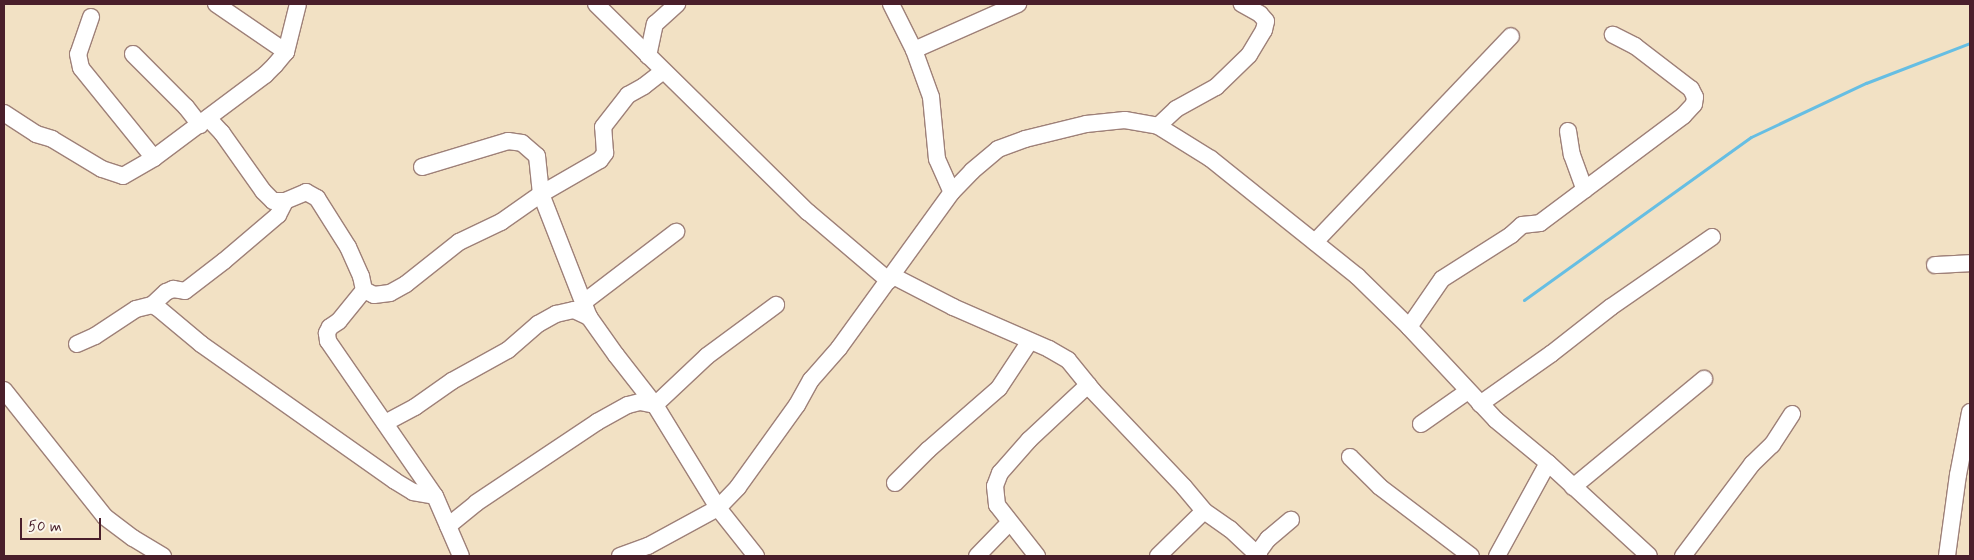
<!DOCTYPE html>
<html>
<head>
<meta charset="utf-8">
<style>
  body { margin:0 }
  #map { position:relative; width:1974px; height:560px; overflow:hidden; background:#f2e1c4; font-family:Mynerve,sans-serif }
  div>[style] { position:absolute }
  .stream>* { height:3px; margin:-1.5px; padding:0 1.5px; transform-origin:1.5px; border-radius:1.5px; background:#66bee3 }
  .roads { filter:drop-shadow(1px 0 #9e8078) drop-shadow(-1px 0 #9e8078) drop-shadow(0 1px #9e8078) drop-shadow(0 -1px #9e8078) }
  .minor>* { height:16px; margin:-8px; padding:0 8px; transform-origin:8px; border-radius:8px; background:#fff }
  span { translate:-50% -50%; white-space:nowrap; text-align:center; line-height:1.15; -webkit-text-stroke:4px #fbf7ec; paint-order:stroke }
  .frame { position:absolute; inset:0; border:5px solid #4a1f2b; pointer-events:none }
  .scale { position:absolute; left:20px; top:518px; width:81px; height:22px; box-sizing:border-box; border:2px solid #4a1f2b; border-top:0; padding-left:6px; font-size:15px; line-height:18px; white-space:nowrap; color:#4a1f2b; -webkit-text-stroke:4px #fbf7ec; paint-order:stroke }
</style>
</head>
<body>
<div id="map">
  <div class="stream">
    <div style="left:1524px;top:300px;width:279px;rotate:-35.7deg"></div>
    <div style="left:1751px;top:137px;width:127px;rotate:-25.2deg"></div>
    <div style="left:1866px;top:83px;width:111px;rotate:-21deg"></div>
  </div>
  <div class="roads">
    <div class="minor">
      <div style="left:216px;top:4px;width:85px;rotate:34.4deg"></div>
      <div style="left:596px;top:4px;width:297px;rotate:44.5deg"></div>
      <div style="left:808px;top:212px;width:106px;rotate:40.4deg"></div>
      <div style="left:891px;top:4px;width:51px;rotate:63.4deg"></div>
      <div style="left:914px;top:50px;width:50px;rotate:70.1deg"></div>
      <div style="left:931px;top:97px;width:62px;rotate:84.5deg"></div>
      <div style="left:937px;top:159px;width:36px;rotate:66deg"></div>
      <div style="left:91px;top:17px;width:39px;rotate:109deg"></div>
      <div style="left:78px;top:54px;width:14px;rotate:78deg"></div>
      <div style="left:81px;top:68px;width:116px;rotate:51deg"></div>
      <div style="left:154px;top:158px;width:139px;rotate:-36.8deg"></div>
      <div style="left:265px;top:75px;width:14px;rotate:-45deg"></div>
      <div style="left:275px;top:65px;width:17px;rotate:-50deg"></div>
      <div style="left:286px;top:52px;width:49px;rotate:-76deg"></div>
      <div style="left:914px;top:50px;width:114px;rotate:-23.9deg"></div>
      <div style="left:133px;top:54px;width:75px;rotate:45deg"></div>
      <div style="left:186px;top:107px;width:23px;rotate:52deg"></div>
      <div style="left:648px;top:56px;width:33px;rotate:-78deg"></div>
      <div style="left:655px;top:24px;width:30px;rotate:-42deg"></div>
      <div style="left:4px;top:113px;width:38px;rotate:33deg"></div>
      <div style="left:36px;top:134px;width:17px;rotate:17deg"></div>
      <div style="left:52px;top:139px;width:58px;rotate:31deg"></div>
      <div style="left:102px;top:169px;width:22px;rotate:18deg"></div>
      <div style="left:123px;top:176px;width:36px;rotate:-30deg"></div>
      <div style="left:208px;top:118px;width:21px;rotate:47deg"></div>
      <div style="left:222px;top:133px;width:71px;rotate:54.7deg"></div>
      <div style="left:263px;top:191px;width:14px;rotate:45deg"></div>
      <div style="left:273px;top:201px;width:12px"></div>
      <div style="left:285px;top:201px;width:23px;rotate:-23deg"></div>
      <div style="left:306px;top:192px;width:13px;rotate:29deg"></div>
      <div style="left:317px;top:198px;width:58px;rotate:57.7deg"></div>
      <div style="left:348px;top:247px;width:32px;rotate:66deg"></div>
      <div style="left:361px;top:276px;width:14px;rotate:78deg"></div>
      <div style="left:364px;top:290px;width:40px;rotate:129deg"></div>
      <div style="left:339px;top:321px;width:11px;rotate:146deg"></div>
      <div style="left:330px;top:327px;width:7px;rotate:117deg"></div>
      <div style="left:327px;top:333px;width:8px;rotate:83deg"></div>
      <div style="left:328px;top:341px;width:188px;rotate:55.4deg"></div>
      <div style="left:435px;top:496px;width:65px;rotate:66.6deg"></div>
      <div style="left:1158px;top:126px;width:25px;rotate:-43deg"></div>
      <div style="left:1176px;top:109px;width:46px;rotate:-28.8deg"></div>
      <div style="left:1216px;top:87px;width:46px;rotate:-44.1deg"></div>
      <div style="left:1249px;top:55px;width:29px;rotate:-59deg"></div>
      <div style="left:1264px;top:30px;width:9px;rotate:-77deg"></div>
      <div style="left:1266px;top:21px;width:9px;rotate:-131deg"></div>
      <div style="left:1260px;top:14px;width:21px;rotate:-151deg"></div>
      <div style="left:1568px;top:131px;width:24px;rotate:81deg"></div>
      <div style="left:1572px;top:155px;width:37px;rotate:70deg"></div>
      <div style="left:422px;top:167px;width:90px;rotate:-16.8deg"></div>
      <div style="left:508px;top:141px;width:14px;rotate:8deg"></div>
      <div style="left:522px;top:143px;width:20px;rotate:41deg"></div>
      <div style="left:537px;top:156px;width:38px;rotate:84deg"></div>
      <div style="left:541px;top:194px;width:132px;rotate:68.7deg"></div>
      <div style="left:589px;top:317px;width:47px;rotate:54.6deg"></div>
      <div style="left:616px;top:355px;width:63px;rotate:52deg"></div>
      <div style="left:655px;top:405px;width:121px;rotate:58.5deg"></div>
      <div style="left:718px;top:508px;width:61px;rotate:51.6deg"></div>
      <div style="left:1315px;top:242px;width:284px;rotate:-46.4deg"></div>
      <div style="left:1935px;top:265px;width:35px;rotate:-3deg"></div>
      <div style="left:893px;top:276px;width:68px;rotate:27.3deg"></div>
      <div style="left:953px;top:307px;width:105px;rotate:23.6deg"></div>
      <div style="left:1049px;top:349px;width:22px;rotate:30deg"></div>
      <div style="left:1068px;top:360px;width:40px;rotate:51deg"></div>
      <div style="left:1093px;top:391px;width:132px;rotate:46.5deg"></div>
      <div style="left:1184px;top:487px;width:31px;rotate:50deg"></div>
      <div style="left:1204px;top:511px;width:32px;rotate:35deg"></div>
      <div style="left:1230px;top:529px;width:40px;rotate:43deg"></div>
      <div style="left:364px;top:290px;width:11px;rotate:27deg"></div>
      <div style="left:374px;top:295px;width:16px;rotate:-7deg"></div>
      <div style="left:390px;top:293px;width:18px;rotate:-29deg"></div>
      <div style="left:406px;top:284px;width:68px;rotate:-38.4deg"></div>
      <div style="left:459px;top:242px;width:47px;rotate:-25.5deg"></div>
      <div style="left:501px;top:222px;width:49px;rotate:-35deg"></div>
      <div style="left:541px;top:194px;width:68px;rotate:-30deg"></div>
      <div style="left:600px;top:160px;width:9px;rotate:-54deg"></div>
      <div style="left:605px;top:153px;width:26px;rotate:-94deg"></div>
      <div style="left:603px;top:127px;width:41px;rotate:-52deg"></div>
      <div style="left:628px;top:95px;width:18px;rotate:-29deg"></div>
      <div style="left:644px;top:86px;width:24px;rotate:-38deg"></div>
      <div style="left:584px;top:302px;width:116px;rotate:-37.3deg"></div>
      <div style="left:152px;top:305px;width:19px;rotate:-43deg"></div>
      <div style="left:166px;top:292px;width:8px;rotate:-23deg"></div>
      <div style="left:173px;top:289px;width:12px;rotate:9deg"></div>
      <div style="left:185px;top:291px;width:49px;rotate:-37.6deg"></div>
      <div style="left:224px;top:261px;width:71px;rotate:-40.4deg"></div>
      <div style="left:278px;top:215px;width:16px;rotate:-63deg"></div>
      <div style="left:1409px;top:327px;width:58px;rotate:-55.5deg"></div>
      <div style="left:1442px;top:279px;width:82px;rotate:-32.5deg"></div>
      <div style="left:1511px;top:235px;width:15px;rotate:-42deg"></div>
      <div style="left:1522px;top:225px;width:18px;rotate:-6deg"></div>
      <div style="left:1540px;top:223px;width:179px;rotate:-36.8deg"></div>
      <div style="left:1683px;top:116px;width:16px;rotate:-47deg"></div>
      <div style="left:1694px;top:104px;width:7px;rotate:-82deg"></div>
      <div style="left:1695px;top:97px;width:9px;rotate:-117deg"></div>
      <div style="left:1691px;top:89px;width:71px;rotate:-142.5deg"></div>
      <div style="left:1635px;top:46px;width:25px;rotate:-153deg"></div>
      <div style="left:77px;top:344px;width:20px;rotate:-24deg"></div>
      <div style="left:95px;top:336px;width:49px;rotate:-33.4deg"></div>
      <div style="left:136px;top:309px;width:16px;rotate:-14deg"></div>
      <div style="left:152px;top:305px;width:7px;rotate:27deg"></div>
      <div style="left:158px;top:308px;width:56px;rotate:39.9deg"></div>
      <div style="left:201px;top:344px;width:237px;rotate:35.2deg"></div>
      <div style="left:395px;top:481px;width:21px;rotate:31deg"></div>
      <div style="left:413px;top:492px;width:22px;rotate:10deg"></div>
      <div style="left:4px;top:390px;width:162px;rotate:51.5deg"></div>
      <div style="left:105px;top:517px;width:35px;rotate:37deg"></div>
      <div style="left:133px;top:538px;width:35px;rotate:31deg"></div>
      <div style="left:1480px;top:404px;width:87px;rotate:-35.2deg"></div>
      <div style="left:1551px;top:354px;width:76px;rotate:-38.1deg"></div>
      <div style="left:1611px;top:307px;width:123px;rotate:-34.7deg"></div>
      <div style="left:385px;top:423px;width:34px;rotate:-28deg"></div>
      <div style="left:415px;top:407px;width:45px;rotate:-35.1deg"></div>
      <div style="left:452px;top:381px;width:64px;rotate:-29deg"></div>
      <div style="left:508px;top:350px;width:40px;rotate:-41deg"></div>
      <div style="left:538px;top:324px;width:21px;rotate:-29deg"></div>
      <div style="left:556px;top:314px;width:18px;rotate:-13deg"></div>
      <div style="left:574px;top:310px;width:17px;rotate:25deg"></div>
      <div style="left:1421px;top:424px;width:57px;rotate:-35.1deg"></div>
      <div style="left:1350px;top:457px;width:42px;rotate:45deg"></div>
      <div style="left:1380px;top:487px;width:114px;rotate:37.2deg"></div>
      <div style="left:895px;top:483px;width:47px;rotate:-45deg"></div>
      <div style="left:928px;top:450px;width:94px;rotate:-41.1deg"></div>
      <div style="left:999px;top:388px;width:56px;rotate:-56.6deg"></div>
      <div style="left:1573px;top:487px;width:170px;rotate:-39.5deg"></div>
      <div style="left:448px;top:526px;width:36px;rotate:-39deg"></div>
      <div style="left:476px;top:503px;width:146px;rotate:-33.8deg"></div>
      <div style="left:597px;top:422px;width:35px;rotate:-29deg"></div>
      <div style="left:628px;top:405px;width:12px;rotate:-14deg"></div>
      <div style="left:640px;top:402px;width:15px;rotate:11deg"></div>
      <div style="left:655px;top:405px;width:71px;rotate:-43.3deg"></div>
      <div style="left:707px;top:356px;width:86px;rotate:-36.5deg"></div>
      <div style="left:1257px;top:554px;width:19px;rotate:-54deg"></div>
      <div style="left:1268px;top:539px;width:30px;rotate:-40deg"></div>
      <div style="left:620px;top:556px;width:30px;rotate:-20deg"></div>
      <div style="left:648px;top:546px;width:80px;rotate:-28.5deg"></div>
      <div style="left:718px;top:508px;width:29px;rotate:-46deg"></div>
      <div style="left:738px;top:487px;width:101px;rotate:-54.3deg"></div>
      <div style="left:797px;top:405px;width:29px;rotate:-61deg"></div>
      <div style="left:811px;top:380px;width:43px;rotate:-48.8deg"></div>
      <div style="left:839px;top:348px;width:193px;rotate:-54.1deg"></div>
      <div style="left:952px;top:192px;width:29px;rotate:-46deg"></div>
      <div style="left:972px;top:171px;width:34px;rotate:-40deg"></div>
      <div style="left:998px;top:149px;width:29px;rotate:-20deg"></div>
      <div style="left:1025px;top:139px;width:63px;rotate:-13.8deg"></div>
      <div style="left:1086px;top:124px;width:39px;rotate:-6deg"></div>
      <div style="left:1125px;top:120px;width:34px;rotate:10deg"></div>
      <div style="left:1158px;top:126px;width:62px;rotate:31.9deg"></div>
      <div style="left:1211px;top:159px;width:187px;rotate:38.7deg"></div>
      <div style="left:1357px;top:276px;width:73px;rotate:44.4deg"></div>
      <div style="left:1409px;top:327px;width:127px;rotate:46.9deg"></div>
      <div style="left:1496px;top:420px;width:67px;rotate:39.6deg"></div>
      <div style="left:1548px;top:463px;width:137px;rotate:42.6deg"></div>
      <div style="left:977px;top:556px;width:46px;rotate:-45.9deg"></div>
      <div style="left:1037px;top:556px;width:65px;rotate:-128.1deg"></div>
      <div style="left:997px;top:505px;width:19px;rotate:-96deg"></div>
      <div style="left:995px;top:486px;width:14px;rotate:-69deg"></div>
      <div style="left:1000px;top:473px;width:44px;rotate:-48.7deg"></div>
      <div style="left:1029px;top:440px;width:81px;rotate:-43deg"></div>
      <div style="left:1158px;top:556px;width:64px;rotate:-44.4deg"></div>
      <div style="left:1497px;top:556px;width:106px;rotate:-61.3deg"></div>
      <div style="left:1683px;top:556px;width:115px;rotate:-53.1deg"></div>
      <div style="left:1752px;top:464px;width:28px;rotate:-44deg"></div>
      <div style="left:1772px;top:445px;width:37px;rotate:-57deg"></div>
      <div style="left:1947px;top:556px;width:82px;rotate:-82.3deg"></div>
      <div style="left:1958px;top:475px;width:64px;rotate:-79.2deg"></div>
    </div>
  </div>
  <div class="frame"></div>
  <div class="scale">50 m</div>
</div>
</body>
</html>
